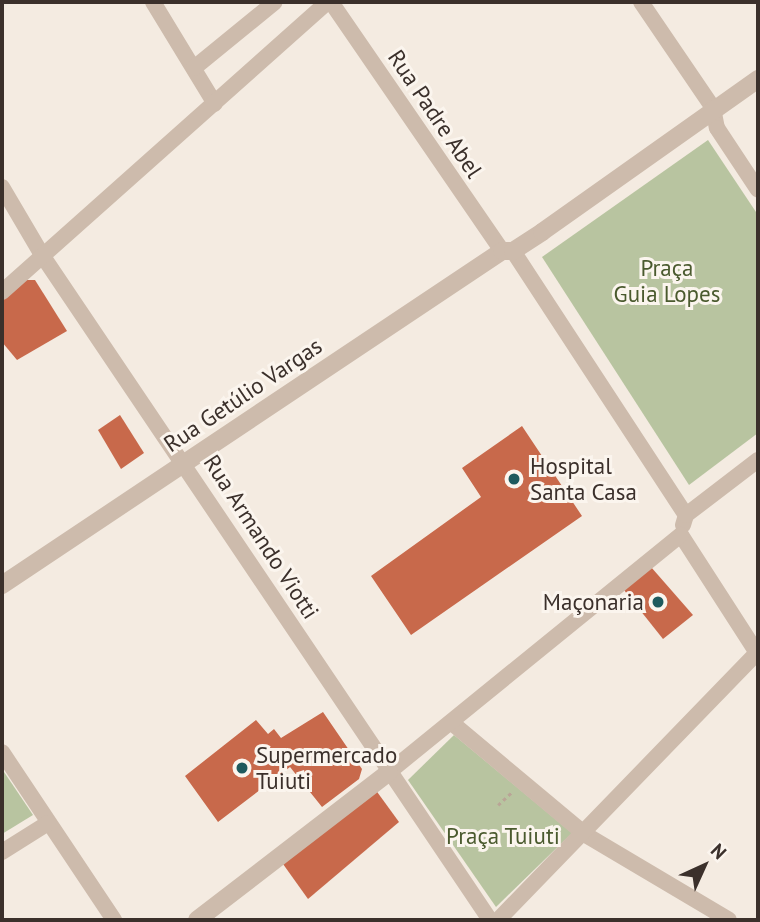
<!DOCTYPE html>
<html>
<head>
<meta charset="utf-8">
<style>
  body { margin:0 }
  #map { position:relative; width:760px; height:922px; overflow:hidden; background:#f4ebe1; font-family:"PT Sans",sans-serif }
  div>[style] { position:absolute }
  .green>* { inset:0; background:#b8c4a0 }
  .building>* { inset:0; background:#c8694b }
  .path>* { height:2.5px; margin-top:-1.25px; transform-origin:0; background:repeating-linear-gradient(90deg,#b9a596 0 3.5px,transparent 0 7px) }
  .minor>* { height:16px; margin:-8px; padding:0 8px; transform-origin:8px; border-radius:8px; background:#cdbbac }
  .tertiary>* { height:18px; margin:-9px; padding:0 9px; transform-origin:9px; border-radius:9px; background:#cdbbac }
  .dots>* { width:19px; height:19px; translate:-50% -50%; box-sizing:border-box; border:4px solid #fbf5ee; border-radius:50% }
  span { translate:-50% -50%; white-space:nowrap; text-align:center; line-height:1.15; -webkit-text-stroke:6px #fbf5ee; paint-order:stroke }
  .street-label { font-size:23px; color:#3b302b }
  .park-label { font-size:23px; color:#4a5a2e }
  .poi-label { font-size:23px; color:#3b302b }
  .left { translate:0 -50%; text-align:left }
  .right { translate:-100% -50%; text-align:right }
  .frame { position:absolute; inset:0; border:4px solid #3b302b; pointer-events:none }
  .north { position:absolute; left:669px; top:831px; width:70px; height:70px; -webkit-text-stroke:5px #fbf5ee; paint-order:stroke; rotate:45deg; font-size:19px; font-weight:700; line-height:28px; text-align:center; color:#3b302b }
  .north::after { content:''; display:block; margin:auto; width:24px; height:32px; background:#3b302b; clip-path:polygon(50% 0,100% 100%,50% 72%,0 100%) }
</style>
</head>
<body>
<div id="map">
  <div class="green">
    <div style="clip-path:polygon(708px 140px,758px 215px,758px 433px,689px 485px,542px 257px)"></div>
    <div style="clip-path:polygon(454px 735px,572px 833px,496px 907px,408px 780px)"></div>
    <div style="clip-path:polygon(2px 769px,33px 815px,2px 834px)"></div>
  </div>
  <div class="building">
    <div style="clip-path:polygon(24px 280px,35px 280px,67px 331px,17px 360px,2px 342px,2px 300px)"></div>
    <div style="clip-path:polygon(120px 415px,144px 453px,121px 469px,98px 430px)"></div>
    <div style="clip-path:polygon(522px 426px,582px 516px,411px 635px,371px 576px,481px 497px,462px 468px)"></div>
    <div style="clip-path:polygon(651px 567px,693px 615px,663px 639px,624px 590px)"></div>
    <div style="clip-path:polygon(323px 712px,362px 769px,359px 779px,322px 807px,290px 767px,218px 822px,185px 776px,256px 720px,268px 734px,274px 729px,281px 738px)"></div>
    <div style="clip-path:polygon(375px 789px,399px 822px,308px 899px,283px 864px)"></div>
  </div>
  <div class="path">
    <div style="left:498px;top:805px;width:18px;rotate:-43deg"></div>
  </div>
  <div class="minor">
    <div style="left:153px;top:2px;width:119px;rotate:58.7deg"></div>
    <div style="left:331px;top:2px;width:302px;rotate:55.5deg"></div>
    <div style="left:641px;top:2px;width:128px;rotate:55.8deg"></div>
    <div style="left:713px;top:108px;width:20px;rotate:79deg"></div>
    <div style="left:717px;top:128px;width:74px;rotate:56.5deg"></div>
    <div style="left:194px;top:68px;width:104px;rotate:-39.2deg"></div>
    <div style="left:2px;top:187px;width:79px;rotate:59.5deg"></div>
    <div style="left:42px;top:255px;width:802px;rotate:56.03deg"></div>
    <div style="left:513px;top:251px;width:316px;rotate:56.8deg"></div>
    <div style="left:2px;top:292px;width:436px;rotate:-41.7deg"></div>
    <div style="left:683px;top:525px;width:10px;rotate:-73deg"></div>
    <div style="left:686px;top:515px;width:91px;rotate:-37.4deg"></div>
    <div style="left:681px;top:535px;width:140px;rotate:57.2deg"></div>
    <div style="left:452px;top:723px;width:175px;rotate:39.9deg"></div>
    <div style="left:586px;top:835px;width:166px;rotate:30.7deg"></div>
    <div style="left:2px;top:752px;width:202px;rotate:56.3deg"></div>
    <div style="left:389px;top:772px;width:376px;rotate:-39.1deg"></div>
    <div style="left:2px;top:852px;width:54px;rotate:-32.2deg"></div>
    <div style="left:498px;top:920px;width:373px;rotate:-45.9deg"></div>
  </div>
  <div class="tertiary">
    <div style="left:2px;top:585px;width:601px;rotate:-33.74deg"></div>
    <div style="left:502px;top:251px;width:11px"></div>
    <div style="left:513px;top:251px;width:35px;rotate:-33deg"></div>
    <div style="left:542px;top:232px;width:265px;rotate:-35.3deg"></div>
    <div style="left:197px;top:920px;width:242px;rotate:-37.6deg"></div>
  </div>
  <div class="dots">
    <div style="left:514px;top:479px;background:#1f5a5e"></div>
    <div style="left:658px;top:602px;background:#1f5a5e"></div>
    <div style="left:242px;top:768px;background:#1f5a5e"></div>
  </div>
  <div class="street-label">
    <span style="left:435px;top:114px;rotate:56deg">Rua Padre Abel</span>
    <span style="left:243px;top:395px;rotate:-34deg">Rua Getúlio Vargas</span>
    <span style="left:261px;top:537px;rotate:57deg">Rua Armando Viotti</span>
  </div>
  <div class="park-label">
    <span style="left:667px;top:281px">Praça<br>Guia Lopes</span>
    <span style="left:503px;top:836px">Praça Tuiuti</span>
  </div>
  <div class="poi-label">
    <span class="left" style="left:530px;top:479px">Hospital<br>Santa Casa</span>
    <span class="right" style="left:644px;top:602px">Maçonaria</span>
    <span class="left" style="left:256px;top:768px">Supermercado<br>Tuiuti</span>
  </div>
  <div class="frame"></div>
  <div class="north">N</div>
</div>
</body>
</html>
